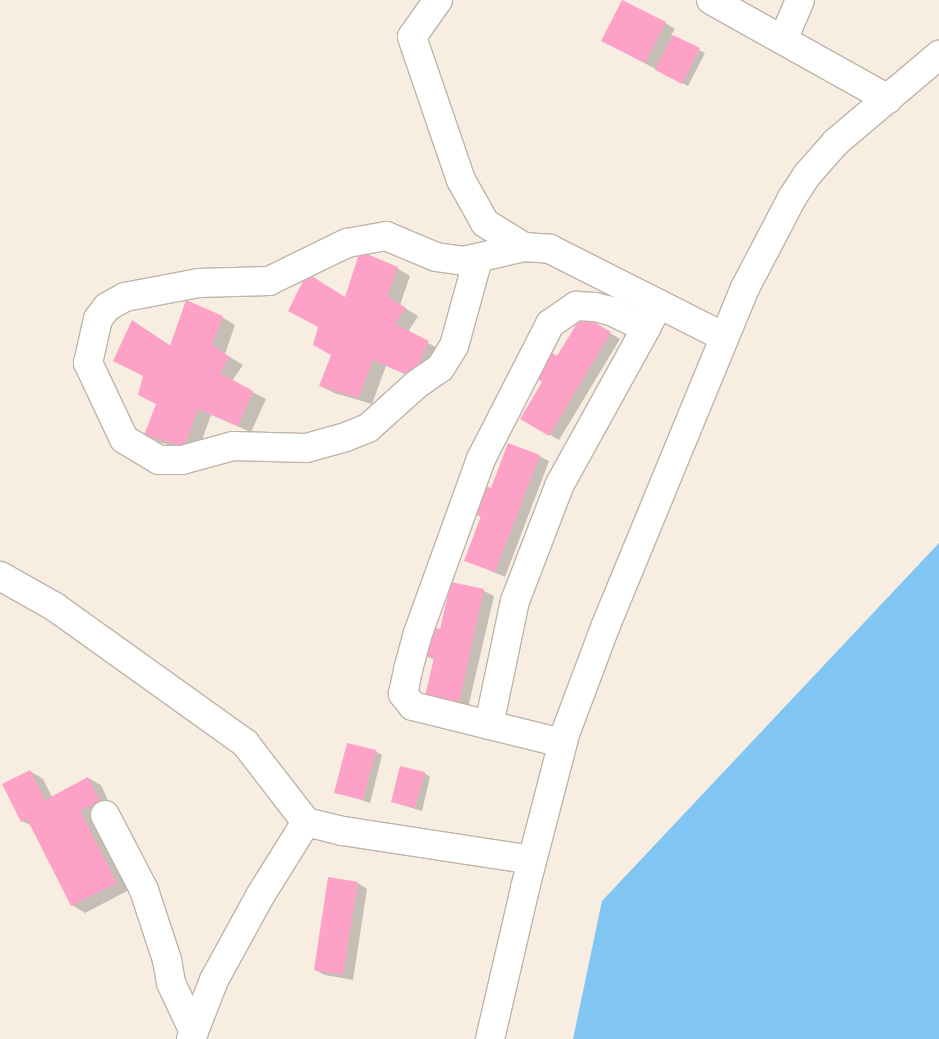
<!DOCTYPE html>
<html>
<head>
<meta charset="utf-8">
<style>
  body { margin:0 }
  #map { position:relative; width:939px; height:1039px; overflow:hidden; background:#f7eee1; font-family:Georgia,serif }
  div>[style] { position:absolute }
  .water>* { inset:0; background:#81c5f3 }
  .shadow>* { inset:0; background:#0003 }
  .building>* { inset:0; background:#fea1c7 }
  .roads { filter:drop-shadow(1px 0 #beb5a9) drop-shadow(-1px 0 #beb5a9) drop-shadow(0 1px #beb5a9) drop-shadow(0 -1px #beb5a9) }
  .minor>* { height:28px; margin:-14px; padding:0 14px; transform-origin:14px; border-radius:14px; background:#fff }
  span { translate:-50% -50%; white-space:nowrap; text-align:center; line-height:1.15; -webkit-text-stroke:4px #f7eee1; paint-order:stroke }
</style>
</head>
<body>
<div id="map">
  <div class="water">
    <div style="clip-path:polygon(939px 543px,939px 1039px,573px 1039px,602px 901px)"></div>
  </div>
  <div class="shadow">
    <div style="clip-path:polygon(665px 23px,675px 29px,671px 35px,705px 53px,688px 86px,612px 46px)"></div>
    <div style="clip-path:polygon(397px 268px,410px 276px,400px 305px,418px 316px,408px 332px,441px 350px,426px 383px,386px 366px,372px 404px,334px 393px,321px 386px,332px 355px,346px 298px)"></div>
    <div style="clip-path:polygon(222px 317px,235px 325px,225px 354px,243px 365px,232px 381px,266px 399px,251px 432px,211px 415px,197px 454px,159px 442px,146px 435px,157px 404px,145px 329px,171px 346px)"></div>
    <div style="clip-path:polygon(582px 317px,620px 339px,559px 440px,522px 418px)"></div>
    <div style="clip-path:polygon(539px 456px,549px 461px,505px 577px,465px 560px,481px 517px,467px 510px)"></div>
    <div style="clip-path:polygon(452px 584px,484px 591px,494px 596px,467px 712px,435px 705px,435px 660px,420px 654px,441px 630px)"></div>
    <div style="clip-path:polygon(375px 751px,382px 755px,370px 803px,336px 792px)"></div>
    <div style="clip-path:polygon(30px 771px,43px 779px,52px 797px,88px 778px,101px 785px,112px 809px,129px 890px,85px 913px,72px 905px,32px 826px,22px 821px)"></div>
    <div style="clip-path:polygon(424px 773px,430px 777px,422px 811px,392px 802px)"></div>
    <div style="clip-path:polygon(358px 883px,367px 889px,353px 980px,325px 975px,315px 970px)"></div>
  </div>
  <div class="building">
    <div style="clip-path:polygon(622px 0,666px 22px,645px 63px,601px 41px)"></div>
    <div style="clip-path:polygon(673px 35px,700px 48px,682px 84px,655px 70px)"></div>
    <div style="clip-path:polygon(360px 251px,398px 267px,387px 296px,406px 308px,395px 324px,429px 341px,413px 377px,373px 360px,359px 398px,319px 386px,331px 355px,313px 345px,318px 327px,288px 311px,307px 273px,345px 297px)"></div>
    <div style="clip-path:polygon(186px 300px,223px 316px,212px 345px,230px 357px,220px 373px,253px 391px,238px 426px,198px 409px,184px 447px,144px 435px,156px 404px,138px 395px,143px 376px,113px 361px,132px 320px,170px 346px)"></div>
    <div style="clip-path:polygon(582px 315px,611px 332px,549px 436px,520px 419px,542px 382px,529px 374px,544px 348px,557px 356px)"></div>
    <div style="clip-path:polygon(508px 443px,540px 455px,495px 572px,464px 561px,481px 516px,466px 510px,476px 482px,491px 488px)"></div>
    <div style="clip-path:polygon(451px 582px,484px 589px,458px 707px,424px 700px,434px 658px,418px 654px,425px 625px,440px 629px)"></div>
    <div style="clip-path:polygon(347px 743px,376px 750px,363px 800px,334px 793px)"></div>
    <div style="clip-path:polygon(400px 766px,425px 772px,415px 808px,391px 802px)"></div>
    <div style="clip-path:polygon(30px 770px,45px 800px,88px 777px,100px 801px,80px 811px,117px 883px,71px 906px,27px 819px,21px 822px,2px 784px)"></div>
    <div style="clip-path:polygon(328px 877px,358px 882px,343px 975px,314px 970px)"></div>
  </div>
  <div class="roads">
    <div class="minor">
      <div style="left:438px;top:0;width:45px;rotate:125.1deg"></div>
      <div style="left:412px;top:37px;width:151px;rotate:71.1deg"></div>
      <div style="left:461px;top:180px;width:49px;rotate:60.8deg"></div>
      <div style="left:485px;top:223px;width:46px;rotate:31.6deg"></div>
      <div style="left:711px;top:0;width:203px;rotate:29.2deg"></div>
      <div style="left:783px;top:40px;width:43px;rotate:-67deg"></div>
      <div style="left:478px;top:259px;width:90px;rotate:105.4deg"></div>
      <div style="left:454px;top:346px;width:26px;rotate:122deg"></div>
      <div style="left:440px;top:368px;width:28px;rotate:145deg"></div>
      <div style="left:417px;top:384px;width:66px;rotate:138.1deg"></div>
      <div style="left:368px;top:428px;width:24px;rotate:158deg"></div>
      <div style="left:346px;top:437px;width:41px;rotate:164.6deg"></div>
      <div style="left:306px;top:448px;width:73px;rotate:-178.4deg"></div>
      <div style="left:233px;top:446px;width:53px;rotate:164.6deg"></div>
      <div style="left:182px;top:460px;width:23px;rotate:180deg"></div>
      <div style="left:159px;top:460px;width:41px;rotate:-149deg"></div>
      <div style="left:124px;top:439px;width:84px;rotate:-115.3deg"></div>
      <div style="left:88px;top:363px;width:45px;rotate:-77.2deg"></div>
      <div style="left:98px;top:319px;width:15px;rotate:-53deg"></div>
      <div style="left:107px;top:307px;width:21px;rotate:-29deg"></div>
      <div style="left:125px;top:297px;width:75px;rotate:-10.7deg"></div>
      <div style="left:199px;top:283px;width:70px;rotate:-1.6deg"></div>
      <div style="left:269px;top:281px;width:87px;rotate:-26deg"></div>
      <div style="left:347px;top:243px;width:40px;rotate:-10deg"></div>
      <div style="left:386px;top:236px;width:54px;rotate:22.8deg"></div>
      <div style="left:436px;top:257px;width:28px;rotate:8deg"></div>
      <div style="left:464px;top:261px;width:62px;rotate:-13.1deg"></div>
      <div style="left:524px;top:247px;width:26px;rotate:4deg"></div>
      <div style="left:550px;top:249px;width:195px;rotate:26.8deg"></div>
      <div style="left:0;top:576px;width:63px;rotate:29.4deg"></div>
      <div style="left:55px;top:607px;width:234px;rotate:35.6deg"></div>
      <div style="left:245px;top:743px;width:100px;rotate:52.3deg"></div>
      <div style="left:306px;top:822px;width:38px;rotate:14deg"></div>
      <div style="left:343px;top:831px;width:191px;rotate:8.7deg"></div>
      <div style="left:489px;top:725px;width:127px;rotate:-78.2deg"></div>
      <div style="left:515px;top:601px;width:125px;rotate:-69deg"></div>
      <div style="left:560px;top:484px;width:178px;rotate:-61.1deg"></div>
      <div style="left:562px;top:743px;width:154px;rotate:-166.1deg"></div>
      <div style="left:413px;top:706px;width:16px;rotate:-130deg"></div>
      <div style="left:403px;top:694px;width:25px;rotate:-78deg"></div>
      <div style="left:408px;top:670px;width:38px;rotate:-75deg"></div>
      <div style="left:418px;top:633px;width:185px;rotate:-70.1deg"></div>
      <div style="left:481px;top:459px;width:152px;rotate:-62.9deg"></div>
      <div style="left:550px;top:324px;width:32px;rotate:-35deg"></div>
      <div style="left:576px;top:306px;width:19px;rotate:3deg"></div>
      <div style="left:595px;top:307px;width:16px;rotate:14deg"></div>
      <div style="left:611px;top:311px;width:39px;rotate:26deg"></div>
      <div style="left:646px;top:328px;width:27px;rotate:-62deg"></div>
      <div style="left:105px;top:815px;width:85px;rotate:62.5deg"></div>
      <div style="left:144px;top:890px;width:74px;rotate:71.8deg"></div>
      <div style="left:167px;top:960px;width:23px;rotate:80deg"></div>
      <div style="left:171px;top:983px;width:54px;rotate:64.9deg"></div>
      <div style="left:191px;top:1039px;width:63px;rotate:-68.7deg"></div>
      <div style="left:214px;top:980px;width:96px;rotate:-61.3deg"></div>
      <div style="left:260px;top:896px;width:87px;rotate:-58.1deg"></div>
      <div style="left:490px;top:1039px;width:155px;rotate:-76.9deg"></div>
      <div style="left:525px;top:888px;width:159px;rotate:-75.4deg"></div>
      <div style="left:565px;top:734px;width:116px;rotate:-69.4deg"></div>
      <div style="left:606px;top:625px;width:365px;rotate:-67.6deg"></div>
      <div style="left:745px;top:288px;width:102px;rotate:-62.4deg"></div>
      <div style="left:792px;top:198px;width:27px;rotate:-57deg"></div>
      <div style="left:807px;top:175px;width:44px;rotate:-48.7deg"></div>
      <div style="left:836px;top:142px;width:135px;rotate:-40.2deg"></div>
    </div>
  </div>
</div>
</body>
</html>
